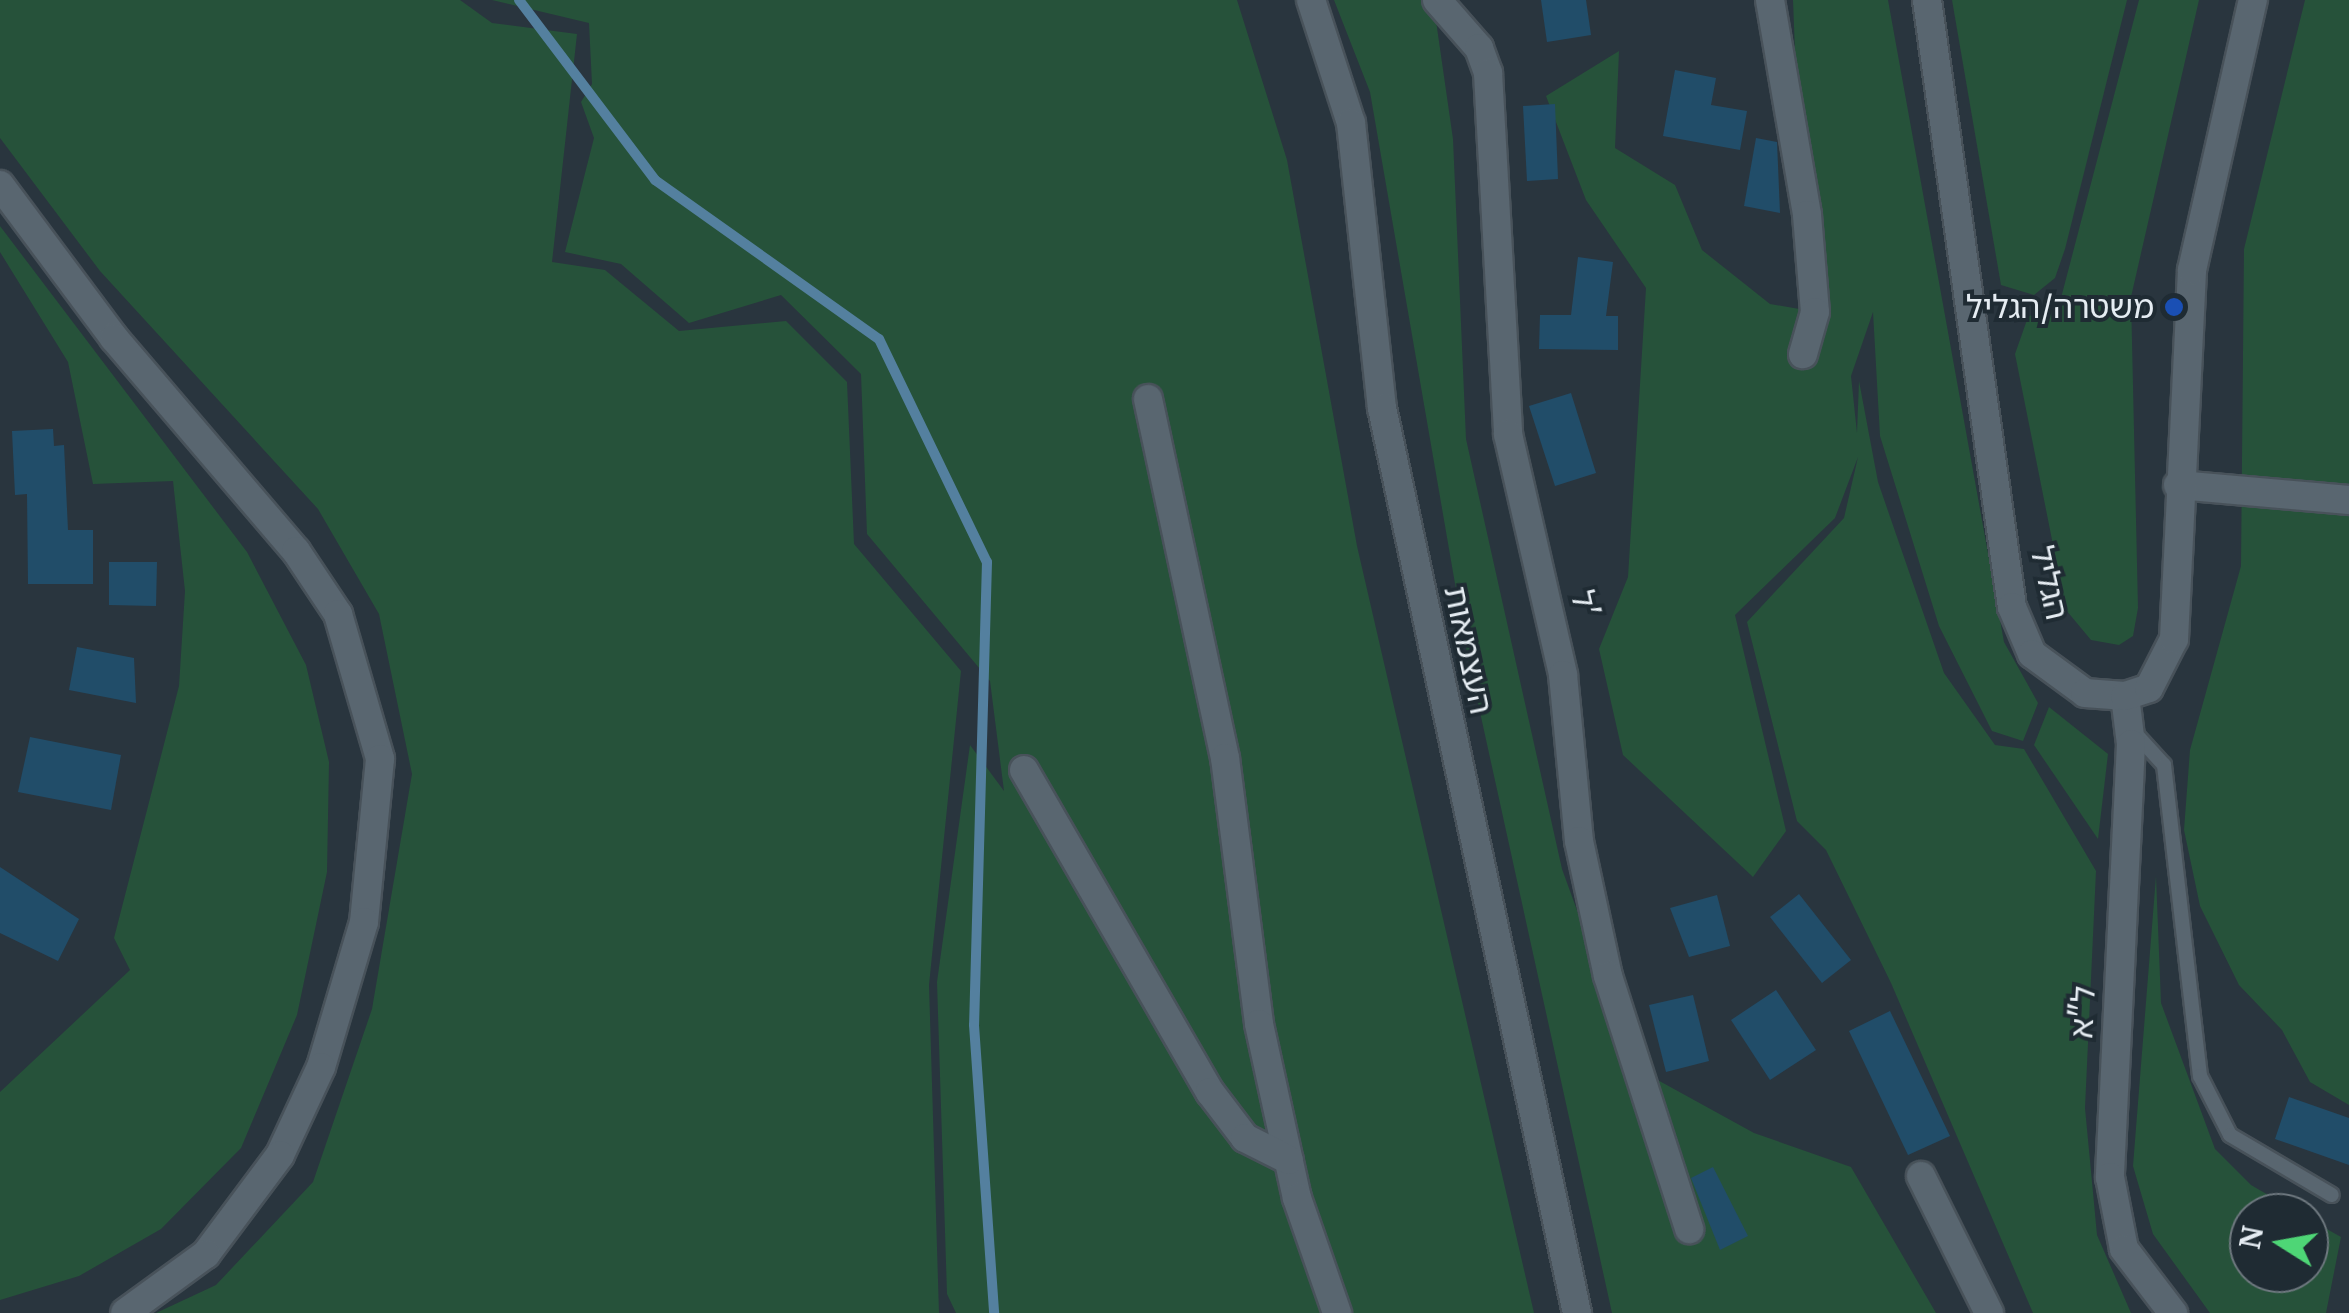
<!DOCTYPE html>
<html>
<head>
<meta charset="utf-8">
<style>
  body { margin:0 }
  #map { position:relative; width:2349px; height:1313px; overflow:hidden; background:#29353e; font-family:Merriweather,"Noto Sans Hebrew",serif }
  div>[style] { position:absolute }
  .green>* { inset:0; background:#26523a }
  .stream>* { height:10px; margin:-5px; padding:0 5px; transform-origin:5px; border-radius:5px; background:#54809f }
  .building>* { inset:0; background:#214d69 }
  .roads { filter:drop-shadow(2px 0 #48525a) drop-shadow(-2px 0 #48525a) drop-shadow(0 2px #48525a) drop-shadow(0 -2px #48525a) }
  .service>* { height:14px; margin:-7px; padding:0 7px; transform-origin:7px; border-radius:7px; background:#596670 }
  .minor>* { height:28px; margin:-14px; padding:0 14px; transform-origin:14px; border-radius:14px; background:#596670 }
  .tertiary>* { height:28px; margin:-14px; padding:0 14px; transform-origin:14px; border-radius:14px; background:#596670 }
  .secondary>* { height:28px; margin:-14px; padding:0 14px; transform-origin:14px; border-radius:14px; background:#596670 }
  .dots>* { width:28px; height:28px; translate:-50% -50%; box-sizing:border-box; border:5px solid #1f2b33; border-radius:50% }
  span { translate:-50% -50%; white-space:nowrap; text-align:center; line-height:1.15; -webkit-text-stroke:8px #1f2b33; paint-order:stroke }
  .poi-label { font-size:32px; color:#e5ecf2 }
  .right { translate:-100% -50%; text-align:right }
  .street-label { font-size:32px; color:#e5ecf2 }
  .north { position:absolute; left:2229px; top:1193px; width:100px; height:100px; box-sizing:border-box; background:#1f2b33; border:2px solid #6e787f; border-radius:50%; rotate:281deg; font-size:28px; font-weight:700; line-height:40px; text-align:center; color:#e5ecf2 }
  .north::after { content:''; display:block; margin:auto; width:35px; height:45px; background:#4ed676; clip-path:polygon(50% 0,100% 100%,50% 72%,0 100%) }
</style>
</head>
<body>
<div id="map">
  <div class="green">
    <div style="clip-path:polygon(0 0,460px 0,492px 23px,577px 34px,552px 262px,605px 270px,679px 331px,786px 321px,847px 382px,854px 544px,961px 671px,929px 985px,939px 1313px,156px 1313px,216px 1285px,313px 1182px,372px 1009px,412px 774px,379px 614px,318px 509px,100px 271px,0 138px)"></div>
    <div style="clip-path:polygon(492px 0,1237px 0,1287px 160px,1357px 546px,1534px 1313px,956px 1313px,947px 1294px,937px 982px,970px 745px,1004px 791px,990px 681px,867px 534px,861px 374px,781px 295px,689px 323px,621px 264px,565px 252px,594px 138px,581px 102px,592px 84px,589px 23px)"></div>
    <div style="clip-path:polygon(1334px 0,1433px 0,1453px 139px,1466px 439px,1562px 869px,1634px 1067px,1754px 1133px,1851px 1167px,1936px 1313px,1612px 1313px,1467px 653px,1370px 92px)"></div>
    <div style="clip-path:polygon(1793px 0,1888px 0,2004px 642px,2038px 703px,2023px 741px,1992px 731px,1939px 626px,1880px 436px,1873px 312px,1851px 376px,1857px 433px,1859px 381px,1878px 482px,1944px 673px,1995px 745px,2024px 749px,2096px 871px,2085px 1108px,2097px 1235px,2131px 1313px,2033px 1313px,1891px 983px,1826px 850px,1797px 821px,1747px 622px,1844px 518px,1858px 457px,1835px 518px,1735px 615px,1786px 831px,1753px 877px,1623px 755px,1599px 649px,1628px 577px,1646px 288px,1586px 200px,1546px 96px,1619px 51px,1615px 148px,1675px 185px,1702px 250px,1770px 304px,1805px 310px)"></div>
    <div style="clip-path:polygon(1952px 0,2127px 0,2065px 249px,2055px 278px,2034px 295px,2001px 285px)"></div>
    <div style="clip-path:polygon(2139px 0,2199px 0,2131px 297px,2138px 608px,2133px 636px,2119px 645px,2091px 640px,2066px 610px,2015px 354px,2028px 317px,2061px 298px)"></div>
    <div style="clip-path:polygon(2305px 0,2349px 0,2349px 1105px,2310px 1082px,2282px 1030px,2239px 985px,2200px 906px,2184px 830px,2190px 750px,2241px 566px,2244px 249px)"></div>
    <div style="clip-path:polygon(0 226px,247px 552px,306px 665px,329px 762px,327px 872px,297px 1015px,241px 1148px,161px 1229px,79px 1276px,0 1300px,0 1092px,130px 970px,114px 938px,179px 686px,185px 591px,173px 481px,93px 484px,68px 362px,0 252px)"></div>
    <div style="clip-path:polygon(2049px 707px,2108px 754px,2098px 839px,2034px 745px)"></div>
    <div style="clip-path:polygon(2156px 876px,2161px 1003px,2215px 1149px,2251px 1185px,2299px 1213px,2249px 1213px,2249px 1273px,2309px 1273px,2309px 1219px,2341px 1237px,2326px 1313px,2210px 1313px,2153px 1234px,2133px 1166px)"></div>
  </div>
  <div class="stream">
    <div style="left:519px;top:0;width:226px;rotate:52.9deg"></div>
    <div style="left:655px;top:180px;width:275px;rotate:35.4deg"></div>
    <div style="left:879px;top:339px;width:248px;rotate:64.2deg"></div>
    <div style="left:987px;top:562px;width:463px;rotate:91.6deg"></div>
    <div style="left:974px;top:1025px;width:289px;rotate:86deg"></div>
  </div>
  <div class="building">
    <div style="clip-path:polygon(1541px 0,1586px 0,1591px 35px,1547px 42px)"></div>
    <div style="clip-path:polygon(1675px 70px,1716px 78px,1711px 105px,1747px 111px,1740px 150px,1663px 136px)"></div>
    <div style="clip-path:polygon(1555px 104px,1558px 179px,1527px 181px,1523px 106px)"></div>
    <div style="clip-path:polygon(1756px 138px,1777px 142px,1780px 213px,1744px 206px)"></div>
    <div style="clip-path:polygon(1578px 257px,1613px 262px,1606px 316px,1618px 316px,1618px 350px,1539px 349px,1540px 315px,1571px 315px)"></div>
    <div style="clip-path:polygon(1571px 393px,1596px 473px,1555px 486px,1529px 406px)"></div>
    <div style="clip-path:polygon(53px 429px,54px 446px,64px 445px,68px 530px,93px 530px,93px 584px,28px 584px,27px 494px,15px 495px,12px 431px)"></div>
    <div style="clip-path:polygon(109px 562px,157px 562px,156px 606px,109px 605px)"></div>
    <div style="clip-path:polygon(77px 647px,134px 658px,136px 703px,69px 690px)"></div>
    <div style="clip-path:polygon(30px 737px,121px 755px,111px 810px,18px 792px)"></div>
    <div style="clip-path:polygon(0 867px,79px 919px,58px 961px,0 933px)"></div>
    <div style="clip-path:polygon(1799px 894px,1851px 960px,1822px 983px,1770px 917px)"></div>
    <div style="clip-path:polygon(1717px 895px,1730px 946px,1689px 957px,1670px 908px)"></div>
    <div style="clip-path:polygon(1776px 990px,1816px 1050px,1770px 1080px,1731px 1020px)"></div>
    <div style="clip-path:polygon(1693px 995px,1709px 1061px,1666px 1072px,1649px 1005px)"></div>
    <div style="clip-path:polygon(1890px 1011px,1950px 1136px,1908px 1155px,1849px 1031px)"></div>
    <div style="clip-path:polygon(2289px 1097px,2349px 1118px,2349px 1165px,2275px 1139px)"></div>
    <div style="clip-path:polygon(1713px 1167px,1748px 1236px,1720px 1250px,1691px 1178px)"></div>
  </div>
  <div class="roads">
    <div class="service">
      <div style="left:2133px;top:731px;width:46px;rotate:47.6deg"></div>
      <div style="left:2164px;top:765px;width:313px;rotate:83.4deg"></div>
      <div style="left:2200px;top:1076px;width:66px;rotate:63deg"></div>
      <div style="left:2230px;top:1135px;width:118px;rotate:30.5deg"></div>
    </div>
    <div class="minor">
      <div style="left:1437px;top:0;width:64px;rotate:48.8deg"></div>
      <div style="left:1479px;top:48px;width:27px;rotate:70deg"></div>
      <div style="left:1488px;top:73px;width:362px;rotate:86.8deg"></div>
      <div style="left:1508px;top:434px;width:247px;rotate:77.1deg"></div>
      <div style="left:1563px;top:675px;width:167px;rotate:84.5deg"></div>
      <div style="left:1579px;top:841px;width:138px;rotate:77.9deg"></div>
      <div style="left:1608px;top:976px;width:266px;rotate:72.2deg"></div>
      <div style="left:1770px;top:0;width:218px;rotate:80.2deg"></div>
      <div style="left:1807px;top:215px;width:97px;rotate:85.3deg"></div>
      <div style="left:1815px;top:312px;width:44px;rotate:105.9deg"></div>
      <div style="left:1148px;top:399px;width:367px;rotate:77.9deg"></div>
      <div style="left:1225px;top:758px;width:268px;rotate:82.7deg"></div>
      <div style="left:1259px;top:1024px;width:178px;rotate:77.7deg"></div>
      <div style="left:1297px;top:1198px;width:122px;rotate:70.8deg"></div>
      <div style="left:2178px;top:485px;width:172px;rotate:5deg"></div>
      <div style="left:2125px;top:696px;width:48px;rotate:82.9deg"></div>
      <div style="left:2131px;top:744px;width:434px;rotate:92.8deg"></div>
      <div style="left:2110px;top:1177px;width:73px;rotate:79deg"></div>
      <div style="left:2124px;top:1249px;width:81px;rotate:52.6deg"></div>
      <div style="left:1024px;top:770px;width:372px;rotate:60deg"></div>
      <div style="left:1210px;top:1092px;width:58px;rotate:52.7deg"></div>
      <div style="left:1245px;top:1138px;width:49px;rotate:26.6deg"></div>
      <div style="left:1921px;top:1176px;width:153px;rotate:63.6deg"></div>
    </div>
    <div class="tertiary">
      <div style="left:1311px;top:0;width:129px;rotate:72deg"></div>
      <div style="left:1351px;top:123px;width:287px;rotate:83.8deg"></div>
      <div style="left:1382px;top:408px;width:926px;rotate:77.84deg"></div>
    </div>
    <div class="secondary">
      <div style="left:1927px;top:0;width:613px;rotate:82.03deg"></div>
      <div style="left:2012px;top:607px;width:51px;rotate:66.9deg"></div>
      <div style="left:2032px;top:654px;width:66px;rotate:36.3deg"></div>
      <div style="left:2085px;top:693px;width:40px;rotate:4.3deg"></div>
      <div style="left:2125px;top:696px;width:25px;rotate:-18deg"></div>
      <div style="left:2149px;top:688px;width:55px;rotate:-63deg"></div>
      <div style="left:2174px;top:639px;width:369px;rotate:-87.2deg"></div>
      <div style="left:2192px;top:270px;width:277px;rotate:-77.3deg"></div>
      <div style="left:0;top:185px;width:191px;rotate:53.3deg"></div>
      <div style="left:114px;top:338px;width:280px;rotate:49.5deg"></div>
      <div style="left:296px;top:551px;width:76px;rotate:56.3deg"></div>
      <div style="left:338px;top:614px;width:151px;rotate:73.8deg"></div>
      <div style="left:380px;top:759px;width:164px;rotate:95.6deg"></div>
      <div style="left:364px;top:922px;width:151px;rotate:106.5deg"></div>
      <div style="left:321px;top:1067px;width:97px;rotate:115deg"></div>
      <div style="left:280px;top:1155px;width:124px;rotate:126.8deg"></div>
      <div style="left:206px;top:1254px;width:100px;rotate:143.9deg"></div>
    </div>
  </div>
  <div class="dots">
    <div style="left:2174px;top:307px;background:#1a4fb4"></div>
  </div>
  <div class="poi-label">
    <span class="right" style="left:2154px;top:307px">משטרה/הגליל</span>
  </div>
  <div class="street-label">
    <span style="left:2049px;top:583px;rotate:77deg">הגליל</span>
    <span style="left:1584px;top:604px;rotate:77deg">ל'</span>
    <span style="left:1468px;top:650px;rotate:78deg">העצמאות</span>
    <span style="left:2083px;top:1012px;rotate:-87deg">ל"א</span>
  </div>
  <div class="north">N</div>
</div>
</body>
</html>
